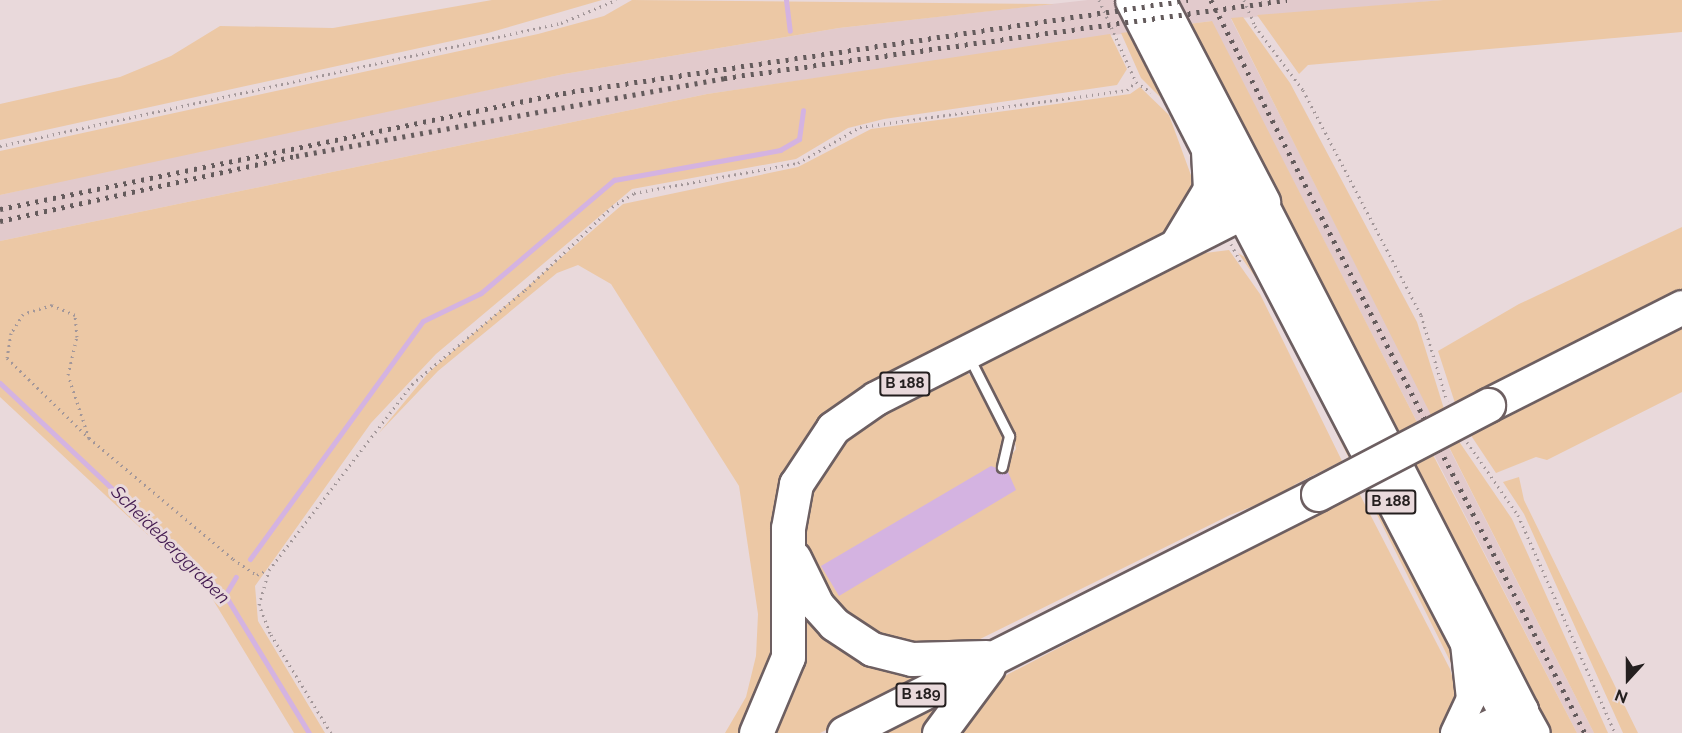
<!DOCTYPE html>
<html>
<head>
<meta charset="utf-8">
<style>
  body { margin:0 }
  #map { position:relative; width:1682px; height:733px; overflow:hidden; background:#e9d9db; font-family:Raleway,sans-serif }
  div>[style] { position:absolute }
  .built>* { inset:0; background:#e2cacc }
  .green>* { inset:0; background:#ecc8a5 }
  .water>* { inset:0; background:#d4b3e1 }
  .stream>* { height:5px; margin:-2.5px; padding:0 2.5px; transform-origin:2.5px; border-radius:2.5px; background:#d4b3e1 }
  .path>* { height:3px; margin-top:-1.5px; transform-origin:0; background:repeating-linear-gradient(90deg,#a39799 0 1.5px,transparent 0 6px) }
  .roads { filter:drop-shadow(2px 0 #6d5f61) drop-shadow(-2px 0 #6d5f61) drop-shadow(0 2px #6d5f61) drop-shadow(0 -2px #6d5f61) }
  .lane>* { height:9px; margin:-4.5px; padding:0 4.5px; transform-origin:4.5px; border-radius:4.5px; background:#fff }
  .secondary>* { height:26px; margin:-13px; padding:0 13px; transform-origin:13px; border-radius:13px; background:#fff }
  .primary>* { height:28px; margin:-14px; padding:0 14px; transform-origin:14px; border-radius:14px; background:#fff }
  .highway>* { height:33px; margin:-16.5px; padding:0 16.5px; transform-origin:16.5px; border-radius:16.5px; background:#fff }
  .rail>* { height:4.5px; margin-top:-2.25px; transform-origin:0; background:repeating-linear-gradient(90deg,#645b5c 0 3px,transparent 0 9px) }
  .bridges { filter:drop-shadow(2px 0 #6d5f61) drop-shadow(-2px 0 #6d5f61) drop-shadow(0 2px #6d5f61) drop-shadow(0 -2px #6d5f61) }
  .highway-bridge>* { height:33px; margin:-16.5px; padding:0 16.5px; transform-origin:16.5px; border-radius:16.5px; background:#fff }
  span { translate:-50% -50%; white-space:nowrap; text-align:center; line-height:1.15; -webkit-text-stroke:6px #e9d9db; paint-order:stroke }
  .shield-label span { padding:2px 4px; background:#e9d9db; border:2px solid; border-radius:4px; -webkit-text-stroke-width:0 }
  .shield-label { font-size:15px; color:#241f1f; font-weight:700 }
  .water-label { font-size:18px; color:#40174e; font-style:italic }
  .north { position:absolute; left:1598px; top:649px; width:60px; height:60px; -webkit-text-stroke:4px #e9d9db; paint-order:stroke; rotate:201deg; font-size:16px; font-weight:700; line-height:24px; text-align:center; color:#241f1f }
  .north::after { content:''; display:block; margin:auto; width:21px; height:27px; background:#241f1f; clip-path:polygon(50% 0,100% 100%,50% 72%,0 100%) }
</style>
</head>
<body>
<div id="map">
  <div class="built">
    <div style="clip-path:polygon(1088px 0,1443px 0,1231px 19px,1594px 733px,1577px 733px,1211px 21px,707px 94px,0 241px,0 195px,154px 160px,564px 74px,839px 28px)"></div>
  </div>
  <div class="green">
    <div style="clip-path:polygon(492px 0,602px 0,488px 33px,0 140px,0 104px,120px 77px,171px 56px,220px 26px,333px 28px)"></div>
    <div style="clip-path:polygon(632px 0,1054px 4px,839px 28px,564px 74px,0 195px,0 151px,538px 34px,604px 16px)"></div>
    <div style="clip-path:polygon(1443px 0,1682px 0,1682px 32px,1308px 65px,1299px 74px,1257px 15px)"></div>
    <div style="clip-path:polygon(1243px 17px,1290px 83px,1417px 322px,1444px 409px,1431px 415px,1231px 18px)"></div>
    <div style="clip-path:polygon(1212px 21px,1417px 422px,1393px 435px,1181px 25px)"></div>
    <div style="clip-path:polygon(1136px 31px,1192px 151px,1170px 107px,1141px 78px,1121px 33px)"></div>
    <div style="clip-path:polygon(1110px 34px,1127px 69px,1117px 85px,884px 119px,848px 128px,796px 159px,632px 189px,436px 354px,371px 423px,255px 586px,258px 621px,325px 733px,294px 733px,207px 590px,0 397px,0 241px,707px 94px)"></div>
    <div style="clip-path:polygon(1140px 87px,1169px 115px,1200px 200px,1157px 241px,825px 421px,784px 617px,746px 733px,725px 733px,746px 697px,756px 656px,758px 614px,739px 486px,611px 284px,578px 265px,557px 273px,438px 371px,378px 434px,429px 372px,623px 204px,798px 167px,871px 129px,1130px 94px)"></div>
    <div style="clip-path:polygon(1682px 227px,1682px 294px,1455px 403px,1438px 351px,1519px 304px)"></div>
    <div style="clip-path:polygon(1229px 250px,1260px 294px,1342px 461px,1294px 485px,1295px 490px,1230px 515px,968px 645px,907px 651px,841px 621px,803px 552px,805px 497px,846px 432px,959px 367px,975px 379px,1006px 435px,1007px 461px,1016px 449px,1014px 434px,982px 371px,983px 360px,1092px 301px,1205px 253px)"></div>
    <div style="clip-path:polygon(1238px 253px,1253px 262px,1458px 660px,1456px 673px,1266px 292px)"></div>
    <div style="clip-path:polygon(1682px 319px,1682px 392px,1547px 460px,1536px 457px,1496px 473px,1470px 434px)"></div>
    <div style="clip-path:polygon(1458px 440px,1512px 519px,1608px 733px,1594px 733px,1448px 445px)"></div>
    <div style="clip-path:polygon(1432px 453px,1577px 733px,1548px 733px,1407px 465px)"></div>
    <div style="clip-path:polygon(1519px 477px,1524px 500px,1638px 733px,1623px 733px,1524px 514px,1503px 482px)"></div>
    <div style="clip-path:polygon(1358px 491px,1450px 669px,1460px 701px,1441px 733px,948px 733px,1001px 678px)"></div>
    <div style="clip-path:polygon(797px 600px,821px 621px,961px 663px,820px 733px,766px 733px)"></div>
    <div style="clip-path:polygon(967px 682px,929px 733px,866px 733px)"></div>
  </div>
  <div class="water">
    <div style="clip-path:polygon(991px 466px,1008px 472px,1016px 490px,839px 596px,821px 566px)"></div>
  </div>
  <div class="stream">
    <div style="left:786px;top:0;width:31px;rotate:83deg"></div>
    <div style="left:0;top:383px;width:309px;rotate:43.3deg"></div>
    <div style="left:225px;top:595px;width:162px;rotate:58.7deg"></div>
    <div style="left:250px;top:559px;width:294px;rotate:-54deg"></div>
    <div style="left:423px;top:321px;width:64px;rotate:-25.8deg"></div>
    <div style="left:481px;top:293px;width:175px;rotate:-40.4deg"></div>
    <div style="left:614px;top:180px;width:169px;rotate:-10.2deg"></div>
    <div style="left:780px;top:150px;width:22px;rotate:-30deg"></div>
    <div style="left:799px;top:139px;width:29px;rotate:-82deg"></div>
    <div style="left:225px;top:595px;width:21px;rotate:-59deg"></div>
  </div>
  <div class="path">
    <div style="left:1099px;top:0;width:90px;rotate:65.7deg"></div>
    <div style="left:1136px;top:82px;width:18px;rotate:34deg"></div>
    <div style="left:1244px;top:0;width:28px;rotate:67deg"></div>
    <div style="left:1255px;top:26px;width:80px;rotate:53.1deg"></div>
    <div style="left:1303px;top:90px;width:254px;rotate:62.3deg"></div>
    <div style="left:1421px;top:315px;width:90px;rotate:73.2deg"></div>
    <div style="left:0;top:146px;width:574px;rotate:-12.37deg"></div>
    <div style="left:561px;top:23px;width:60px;rotate:-22.7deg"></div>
    <div style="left:1231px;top:244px;width:21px;rotate:62deg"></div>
    <div style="left:89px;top:438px;width:66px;rotate:-108.4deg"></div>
    <div style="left:68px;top:375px;width:39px;rotate:-77deg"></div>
    <div style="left:77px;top:337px;width:22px;rotate:-95deg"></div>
    <div style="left:75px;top:315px;width:25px;rotate:-157deg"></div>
    <div style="left:52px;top:305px;width:30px;rotate:163deg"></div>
    <div style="left:23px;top:314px;width:22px;rotate:122deg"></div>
    <div style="left:11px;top:333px;width:25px;rotate:99deg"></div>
    <div style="left:7px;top:358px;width:115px;rotate:44.3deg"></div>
    <div style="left:89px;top:438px;width:188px;rotate:40deg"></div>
    <div style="left:233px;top:559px;width:29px;rotate:34deg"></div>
    <div style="left:257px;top:575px;width:11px;rotate:-27deg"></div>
    <div style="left:1467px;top:442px;width:89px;rotate:55.1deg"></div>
    <div style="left:1518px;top:515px;width:239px;rotate:66deg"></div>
    <div style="left:331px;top:733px;width:117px;rotate:-121.4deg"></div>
    <div style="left:270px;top:633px;width:30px;rotate:-111deg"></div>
    <div style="left:259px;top:605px;width:36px;rotate:-74deg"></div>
    <div style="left:269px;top:570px;width:235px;rotate:-52.4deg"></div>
    <div style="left:412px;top:384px;width:147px;rotate:-39.8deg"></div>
    <div style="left:525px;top:290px;width:120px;rotate:-43.7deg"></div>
    <div style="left:612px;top:207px;width:26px;rotate:-32deg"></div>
    <div style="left:634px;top:193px;width:167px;rotate:-10.4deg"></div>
    <div style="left:798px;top:163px;width:72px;rotate:-30.1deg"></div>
    <div style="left:860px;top:127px;width:270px;rotate:-7.9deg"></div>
    <div style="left:1127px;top:90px;width:12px;rotate:-42deg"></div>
  </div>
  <div class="roads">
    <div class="lane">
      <div style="left:969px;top:357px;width:89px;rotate:63.1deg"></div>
      <div style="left:1009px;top:436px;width:32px;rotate:103deg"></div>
    </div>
    <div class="secondary">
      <div style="left:1466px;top:646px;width:99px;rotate:61.6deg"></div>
      <div style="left:1524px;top:710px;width:26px;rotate:61deg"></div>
    </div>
    <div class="primary">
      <div style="left:1455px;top:733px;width:38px;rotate:-65deg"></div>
      <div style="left:1471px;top:699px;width:55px;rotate:-96.2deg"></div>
      <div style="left:1465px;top:644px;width:486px;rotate:-117.5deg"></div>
      <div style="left:1241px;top:213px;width:25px;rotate:-27deg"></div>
      <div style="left:1263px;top:202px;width:571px;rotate:62.81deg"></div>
      <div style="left:1524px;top:710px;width:21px;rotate:155deg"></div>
    </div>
    <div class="highway">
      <div style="left:1158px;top:0;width:228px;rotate:62.5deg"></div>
      <div style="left:1177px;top:244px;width:64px;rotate:-59deg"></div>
      <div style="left:1210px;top:189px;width:36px;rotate:-93deg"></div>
      <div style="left:1488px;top:405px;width:217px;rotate:-26.8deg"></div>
      <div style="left:794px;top:558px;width:52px;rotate:63.9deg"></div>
      <div style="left:817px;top:605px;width:25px;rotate:48deg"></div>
      <div style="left:834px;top:624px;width:45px;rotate:33.3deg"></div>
      <div style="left:872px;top:649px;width:41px;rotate:14deg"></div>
      <div style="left:912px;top:659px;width:74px;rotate:-1.5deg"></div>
      <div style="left:756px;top:733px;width:82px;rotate:-67.2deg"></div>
      <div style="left:788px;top:657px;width:129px;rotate:-90deg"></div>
      <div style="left:788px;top:528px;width:45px;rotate:-79.7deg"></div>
      <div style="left:796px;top:484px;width:67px;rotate:-56.5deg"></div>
      <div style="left:833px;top:428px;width:52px;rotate:-34.9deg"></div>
      <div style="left:876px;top:398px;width:409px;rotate:-26.9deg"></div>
      <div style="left:1241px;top:213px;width:239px;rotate:-117.1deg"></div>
      <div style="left:844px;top:733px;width:531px;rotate:-26.76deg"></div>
      <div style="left:939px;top:733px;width:82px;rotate:-53.4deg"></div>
      <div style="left:1476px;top:733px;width:32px;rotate:-26deg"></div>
    </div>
  </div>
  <div class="rail">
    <div style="left:1211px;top:0;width:823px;rotate:62.97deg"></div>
    <div style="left:0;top:209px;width:575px;rotate:-11.64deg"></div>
    <div style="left:563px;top:93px;width:632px;rotate:-8.46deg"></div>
    <div style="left:0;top:221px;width:303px;rotate:-12.4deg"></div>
    <div style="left:296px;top:156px;width:435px;rotate:-10.3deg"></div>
    <div style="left:724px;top:78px;width:568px;rotate:-7.89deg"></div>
  </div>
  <div class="bridges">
    <div class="highway-bridge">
      <div style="left:1318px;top:494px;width:192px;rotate:-27.6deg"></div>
    </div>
  </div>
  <div class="shield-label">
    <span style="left:905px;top:384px">B 188</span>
    <span style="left:1391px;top:502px">B 188</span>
    <span style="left:921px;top:695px">B 189</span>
  </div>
  <div class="water-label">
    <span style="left:170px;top:545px;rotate:45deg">Scheideberggraben</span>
  </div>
  <div class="north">N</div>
</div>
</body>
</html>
